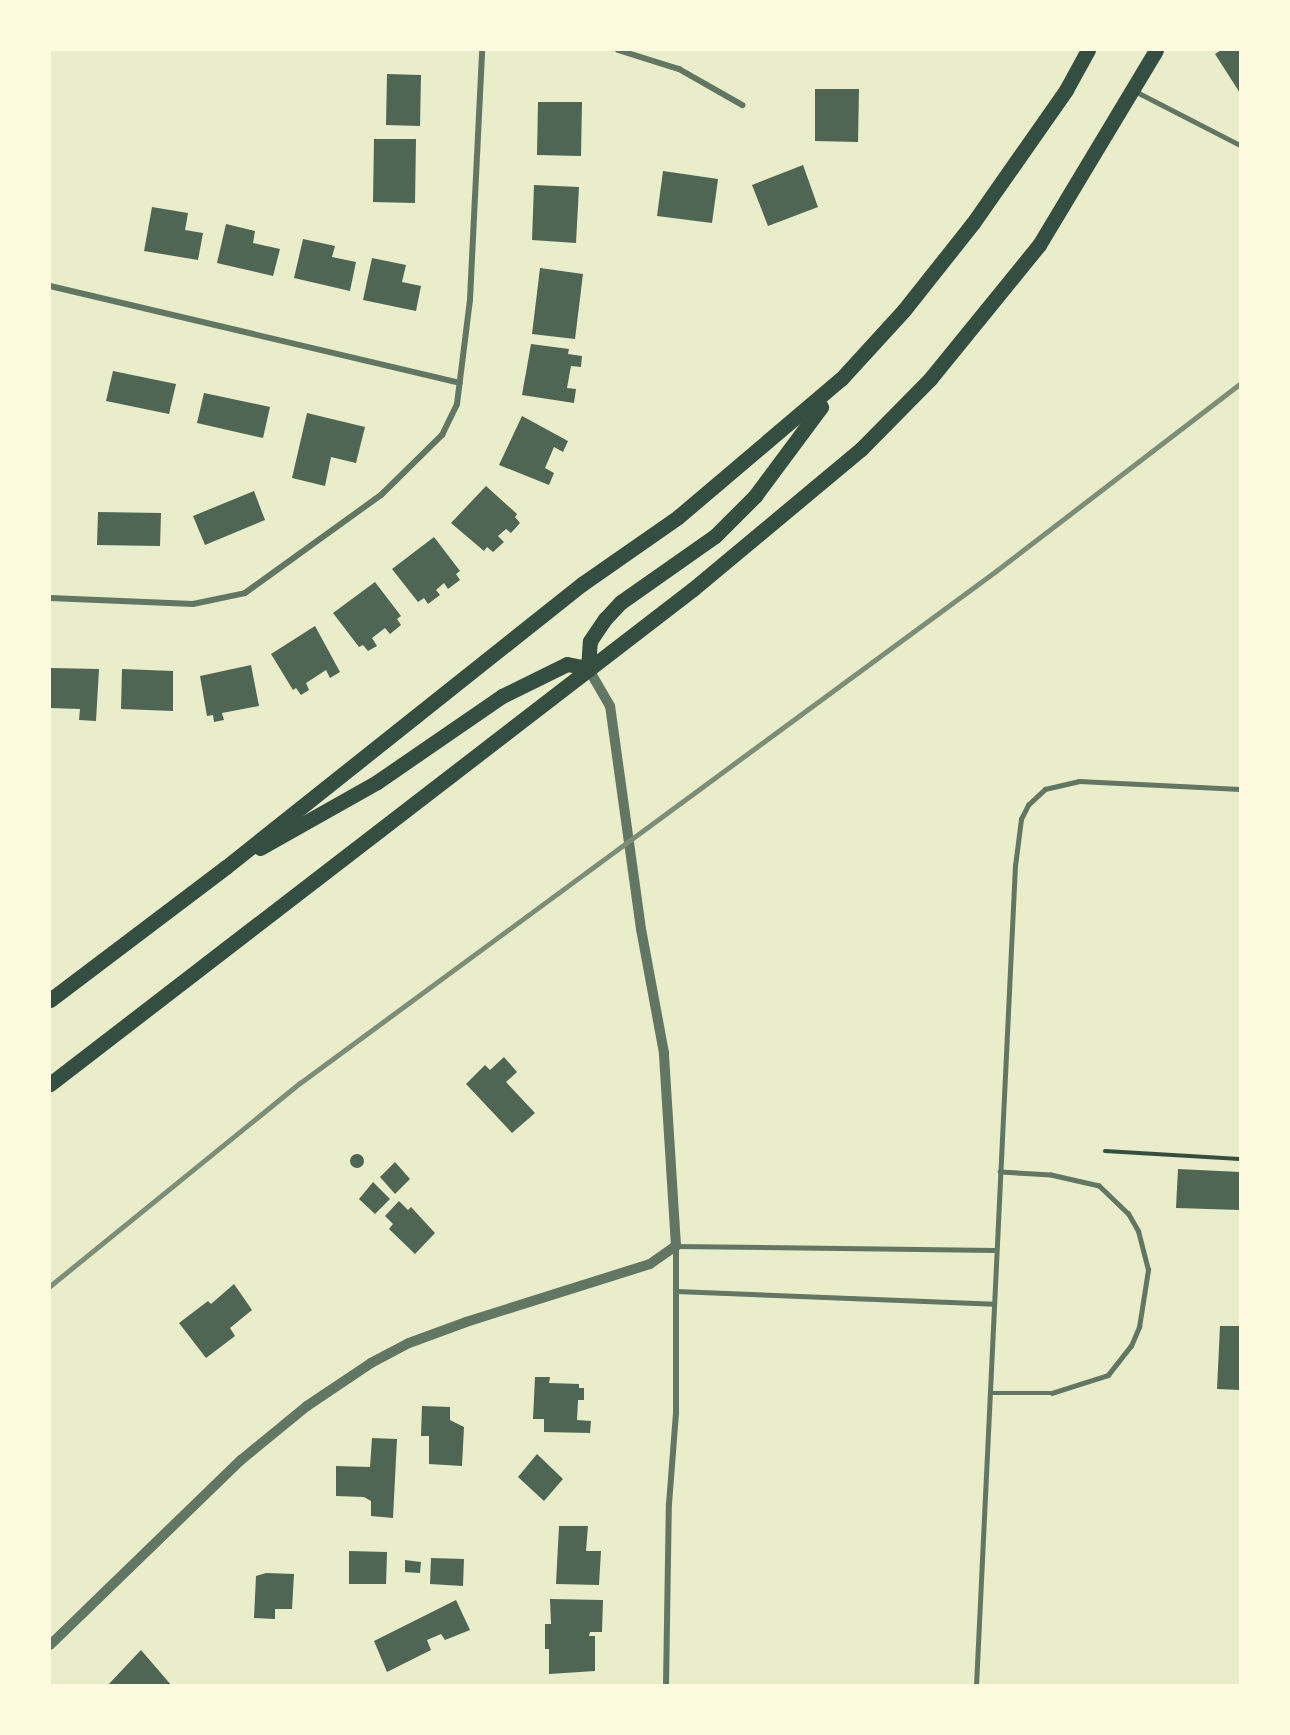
<!DOCTYPE html>
<html>
<head>
<meta charset="utf-8">
<style>
  body { margin:0 }
  #map { position:relative; width:1290px; height:1735px; overflow:hidden; background:#e9edc9; font-family:"Fira Sans",sans-serif }
  div>[style] { position:absolute }
  .building>* { inset:0; background:#4f6655 }
  .round { border-radius:50% }
  .path>* { height:4px; margin:-2px; padding:0 2px; transform-origin:2px; border-radius:2px; background:#344e41 }
  .service>* { height:4.5px; margin:-2.25px; padding:0 2.25px; transform-origin:2.25px; border-radius:2.25px; background:#617663 }
  .minor>* { height:6px; margin:-3px; padding:0 3px; transform-origin:3px; border-radius:3px; background:#617663 }
  .tertiary>* { height:10px; margin:-5px; padding:0 5px; transform-origin:5px; border-radius:5px; background:#617663 }
  .primary>* { height:15px; margin:-7.5px; padding:0 7.5px; transform-origin:7.5px; border-radius:7.5px; background:#344e41 }
  .rail>* { height:4.5px; margin:-2.25px; padding:0 2.25px; transform-origin:2.25px; border-radius:2.25px; background:#7c8e77 }
  span { translate:-50% -50%; white-space:nowrap; text-align:center; line-height:1.15; -webkit-text-stroke:4.5px #fefae0; paint-order:stroke }
  .frame { position:absolute; inset:0; border:51px solid #fefae0; pointer-events:none }
</style>
</head>
<body>
<div id="map">
  <div class="building">
    <div style="clip-path:polygon(1221px 50px,1240px 50px,1240px 93px,1215px 54px)"></div>
    <div style="clip-path:polygon(387px 74px,421px 75px,420px 126px,386px 125px)"></div>
    <div style="clip-path:polygon(815px 89px,859px 89px,858px 142px,815px 141px)"></div>
    <div style="clip-path:polygon(538px 102px,582px 102px,581px 156px,537px 155px)"></div>
    <div style="clip-path:polygon(374px 139px,416px 139px,415px 203px,373px 202px)"></div>
    <div style="clip-path:polygon(803px 165px,818px 207px,768px 226px,752px 185px)"></div>
    <div style="clip-path:polygon(663px 171px,718px 179px,712px 223px,657px 216px)"></div>
    <div style="clip-path:polygon(534px 185px,579px 187px,576px 243px,532px 240px)"></div>
    <div style="clip-path:polygon(152px 207px,188px 213px,185px 230px,203px 233px,198px 260px,144px 251px)"></div>
    <div style="clip-path:polygon(226px 224px,255px 231px,253px 243px,280px 249px,273px 276px,217px 263px)"></div>
    <div style="clip-path:polygon(303px 239px,335px 246px,332px 257px,356px 262px,350px 291px,294px 278px)"></div>
    <div style="clip-path:polygon(372px 258px,406px 265px,402px 282px,421px 286px,416px 311px,363px 300px)"></div>
    <div style="clip-path:polygon(540px 268px,583px 274px,575px 339px,532px 334px)"></div>
    <div style="clip-path:polygon(531px 344px,569px 349px,568px 354px,582px 356px,581px 367px,571px 366px,567px 388px,576px 389px,574px 403px,522px 395px)"></div>
    <div style="clip-path:polygon(113px 371px,176px 384px,169px 414px,106px 401px)"></div>
    <div style="clip-path:polygon(204px 393px,270px 407px,263px 438px,197px 423px)"></div>
    <div style="clip-path:polygon(307px 413px,365px 427px,356px 463px,331px 457px,325px 486px,292px 478px)"></div>
    <div style="clip-path:polygon(522px 416px,568px 441px,563px 452px,554px 447px,545px 468px,554px 473px,549px 485px,499px 465px)"></div>
    <div style="clip-path:polygon(486px 486px,517px 514px,515px 517px,520px 523px,511px 533px,506px 529px,498px 536px,504px 542px,493px 552px,487px 547px,484px 551px,451px 523px)"></div>
    <div style="clip-path:polygon(254px 491px,265px 520px,205px 545px,193px 516px)"></div>
    <div style="clip-path:polygon(98px 512px,161px 513px,160px 546px,97px 545px)"></div>
    <div style="clip-path:polygon(434px 537px,460px 571px,456px 574px,460px 580px,448px 589px,444px 583px,436px 590px,440px 595px,428px 604px,424px 598px,418px 602px,392px 569px)"></div>
    <div style="clip-path:polygon(375px 582px,401px 616px,397px 619px,401px 625px,390px 634px,385px 628px,372px 638px,377px 646px,368px 651px,363px 645px,359px 647px,333px 613px)"></div>
    <div style="clip-path:polygon(315px 626px,340px 672px,330px 678px,326px 670px,306px 683px,309px 690px,301px 695px,296px 688px,293px 690px,271px 654px)"></div>
    <div style="clip-path:polygon(251px 665px,259px 706px,222px 713px,224px 720px,214px 722px,213px 715px,207px 716px,200px 676px)"></div>
    <div style="clip-path:polygon(50px 668px,99px 669px,96px 721px,79px 720px,80px 709px,50px 708px)"></div>
    <div style="clip-path:polygon(122px 669px,173px 671px,173px 711px,121px 709px)"></div>
    <div style="clip-path:polygon(504px 1057px,517px 1072px,506px 1082px,535px 1113px,512px 1133px,466px 1084px,485px 1065px,490px 1070px)"></div>
    <div class="round" style="left:350px;top:1154px;width:14px;height:14px"></div>
    <div style="clip-path:polygon(395px 1162px,410px 1179px,395px 1194px,380px 1177px)"></div>
    <div style="clip-path:polygon(1178px 1169px,1240px 1172px,1240px 1210px,1176px 1208px)"></div>
    <div style="clip-path:polygon(373px 1182px,390px 1199px,375px 1214px,359px 1199px)"></div>
    <div style="clip-path:polygon(399px 1201px,408px 1210px,411px 1207px,435px 1233px,415px 1254px,389px 1229px,393px 1224px,385px 1216px)"></div>
    <div style="clip-path:polygon(234px 1284px,252px 1310px,230px 1328px,235px 1336px,206px 1358px,179px 1323px,208px 1301px,211px 1304px)"></div>
    <div style="clip-path:polygon(1220px 1326px,1240px 1326px,1240px 1390px,1217px 1389px)"></div>
    <div style="clip-path:polygon(535px 1377px,550px 1377px,549px 1383px,579px 1384px,579px 1388px,584px 1388px,584px 1400px,578px 1400px,577px 1420px,591px 1421px,590px 1433px,544px 1432px,544px 1419px,533px 1419px)"></div>
    <div style="clip-path:polygon(422px 1406px,450px 1407px,450px 1420px,464px 1427px,462px 1466px,429px 1464px,429px 1436px,421px 1436px)"></div>
    <div style="clip-path:polygon(372px 1438px,397px 1439px,393px 1518px,371px 1516px,371px 1501px,364px 1497px,336px 1496px,336px 1466px,370px 1467px)"></div>
    <div style="clip-path:polygon(537px 1454px,563px 1479px,544px 1501px,518px 1477px)"></div>
    <div style="clip-path:polygon(559px 1526px,588px 1526px,586px 1551px,601px 1551px,599px 1585px,556px 1584px)"></div>
    <div style="clip-path:polygon(349px 1551px,387px 1552px,386px 1584px,349px 1584px)"></div>
    <div style="clip-path:polygon(431px 1558px,464px 1559px,463px 1586px,430px 1584px)"></div>
    <div style="clip-path:polygon(405px 1560px,421px 1562px,420px 1573px,405px 1572px)"></div>
    <div style="clip-path:polygon(266px 1573px,294px 1574px,292px 1609px,275px 1609px,275px 1619px,254px 1618px,256px 1576px)"></div>
    <div style="clip-path:polygon(550px 1599px,603px 1600px,602px 1632px,590px 1632px,589px 1636px,595px 1636px,595px 1671px,549px 1674px,549px 1649px,545px 1649px,545px 1624px,551px 1624px)"></div>
    <div style="clip-path:polygon(456px 1600px,470px 1630px,445px 1640px,441px 1634px,427px 1640px,431px 1650px,387px 1672px,374px 1641px)"></div>
    <div style="clip-path:polygon(141px 1650px,172px 1686px,107px 1686px)"></div>
  </div>
  <div class="path">
    <div style="left:1105px;top:1151px;width:135px;rotate:3.4deg"></div>
  </div>
  <div class="service">
    <div style="left:1135px;top:91px;width:118px;rotate:27.2deg"></div>
    <div style="left:676px;top:1246px;width:320px;rotate:0.7deg"></div>
    <div style="left:676px;top:1291px;width:318px;rotate:2.3deg"></div>
    <div style="left:992px;top:1393px;width:60px"></div>
    <div style="left:1052px;top:1393px;width:59px;rotate:-17.8deg"></div>
    <div style="left:1108px;top:1375px;width:37px;rotate:-52deg"></div>
    <div style="left:1131px;top:1346px;width:21px;rotate:-67deg"></div>
    <div style="left:1139px;top:1327px;width:58px;rotate:-81deg"></div>
    <div style="left:1148px;top:1270px;width:40px;rotate:-104.4deg"></div>
    <div style="left:1138px;top:1231px;width:20px;rotate:-120deg"></div>
    <div style="left:1128px;top:1214px;width:40px;rotate:-136deg"></div>
    <div style="left:1099px;top:1186px;width:49px;rotate:-167.1deg"></div>
    <div style="left:1051px;top:1175px;width:51px;rotate:-176.6deg"></div>
    <div style="left:976px;top:1686px;width:821px;rotate:-87.28deg"></div>
    <div style="left:1015px;top:866px;width:47px;rotate:-82.7deg"></div>
    <div style="left:1021px;top:819px;width:16px;rotate:-63deg"></div>
    <div style="left:1028px;top:805px;width:23px;rotate:-43deg"></div>
    <div style="left:1045px;top:789px;width:35px;rotate:-13deg"></div>
    <div style="left:1079px;top:781px;width:161px;rotate:2.8deg"></div>
  </div>
  <div class="minor">
    <div style="left:618px;top:50px;width:64px;rotate:17.3deg"></div>
    <div style="left:679px;top:69px;width:73px;rotate:29.7deg"></div>
    <div style="left:50px;top:286px;width:421px;rotate:13.3deg"></div>
    <div style="left:50px;top:598px;width:143px;rotate:2.4deg"></div>
    <div style="left:193px;top:604px;width:53px;rotate:-11.9deg"></div>
    <div style="left:245px;top:593px;width:168px;rotate:-35.8deg"></div>
    <div style="left:381px;top:495px;width:86px;rotate:-44.5deg"></div>
    <div style="left:442px;top:435px;width:34px;rotate:-64deg"></div>
    <div style="left:457px;top:404px;width:106px;rotate:-82.9deg"></div>
    <div style="left:470px;top:299px;width:249px;rotate:-87.2deg"></div>
    <div style="left:666px;top:1686px;width:182px;rotate:-89.1deg"></div>
    <div style="left:669px;top:1504px;width:92px;rotate:-85.6deg"></div>
    <div style="left:676px;top:1412px;width:166px;rotate:-90deg"></div>
  </div>
  <div class="tertiary">
    <div style="left:50px;top:1645px;width:266px;rotate:-44.1deg"></div>
    <div style="left:241px;top:1460px;width:85px;rotate:-39.3deg"></div>
    <div style="left:307px;top:1406px;width:77px;rotate:-33.9deg"></div>
    <div style="left:371px;top:1363px;width:43px;rotate:-27.8deg"></div>
    <div style="left:409px;top:1343px;width:61px;rotate:-20.2deg"></div>
    <div style="left:466px;top:1322px;width:193px;rotate:-17.5deg"></div>
    <div style="left:650px;top:1264px;width:32px;rotate:-35deg"></div>
    <div style="left:676px;top:1246px;width:193px;rotate:-93.6deg"></div>
    <div style="left:664px;top:1053px;width:126px;rotate:-100.5deg"></div>
    <div style="left:641px;top:929px;width:225px;rotate:-97.9deg"></div>
    <div style="left:610px;top:706px;width:44px;rotate:-120.1deg"></div>
  </div>
  <div class="primary">
    <div style="left:588px;top:668px;width:27px;rotate:-86deg"></div>
    <div style="left:590px;top:641px;width:27px;rotate:-56deg"></div>
    <div style="left:605px;top:619px;width:23px;rotate:-47deg"></div>
    <div style="left:621px;top:602px;width:115px;rotate:-35.1deg"></div>
    <div style="left:715px;top:536px;width:57px;rotate:-45deg"></div>
    <div style="left:755px;top:496px;width:111px;rotate:-53.4deg"></div>
    <div style="left:260px;top:848px;width:134px;rotate:-29.4deg"></div>
    <div style="left:377px;top:782px;width:152px;rotate:-34.5deg"></div>
    <div style="left:502px;top:696px;width:72px;rotate:-26.2deg"></div>
    <div style="left:567px;top:664px;width:21px;rotate:11deg"></div>
    <div style="left:50px;top:1000px;width:221px;rotate:-37.1deg"></div>
    <div style="left:226px;top:867px;width:455px;rotate:-38.5deg"></div>
    <div style="left:582px;top:584px;width:117px;rotate:-34.9deg"></div>
    <div style="left:678px;top:517px;width:214px;rotate:-40.3deg"></div>
    <div style="left:841px;top:379px;width:93px;rotate:-47.6deg"></div>
    <div style="left:904px;top:310px;width:111px;rotate:-51.6deg"></div>
    <div style="left:973px;top:223px;width:162px;rotate:-55deg"></div>
    <div style="left:1066px;top:90px;width:46px;rotate:-61.2deg"></div>
    <div style="left:50px;top:1084px;width:811px;rotate:-37.59deg"></div>
    <div style="left:693px;top:589px;width:219px;rotate:-39.8deg"></div>
    <div style="left:861px;top:449px;width:98px;rotate:-45.4deg"></div>
    <div style="left:930px;top:379px;width:173px;rotate:-50.9deg"></div>
    <div style="left:1039px;top:245px;width:227px;rotate:-59deg"></div>
  </div>
  <div class="rail">
    <div style="left:50px;top:1286px;width:322px;rotate:-39.1deg"></div>
    <div style="left:300px;top:1083px;width:864px;rotate:-36.34deg"></div>
    <div style="left:996px;top:571px;width:307px;rotate:-37.5deg"></div>
  </div>
  <div class="frame"></div>
</div>
</body>
</html>
